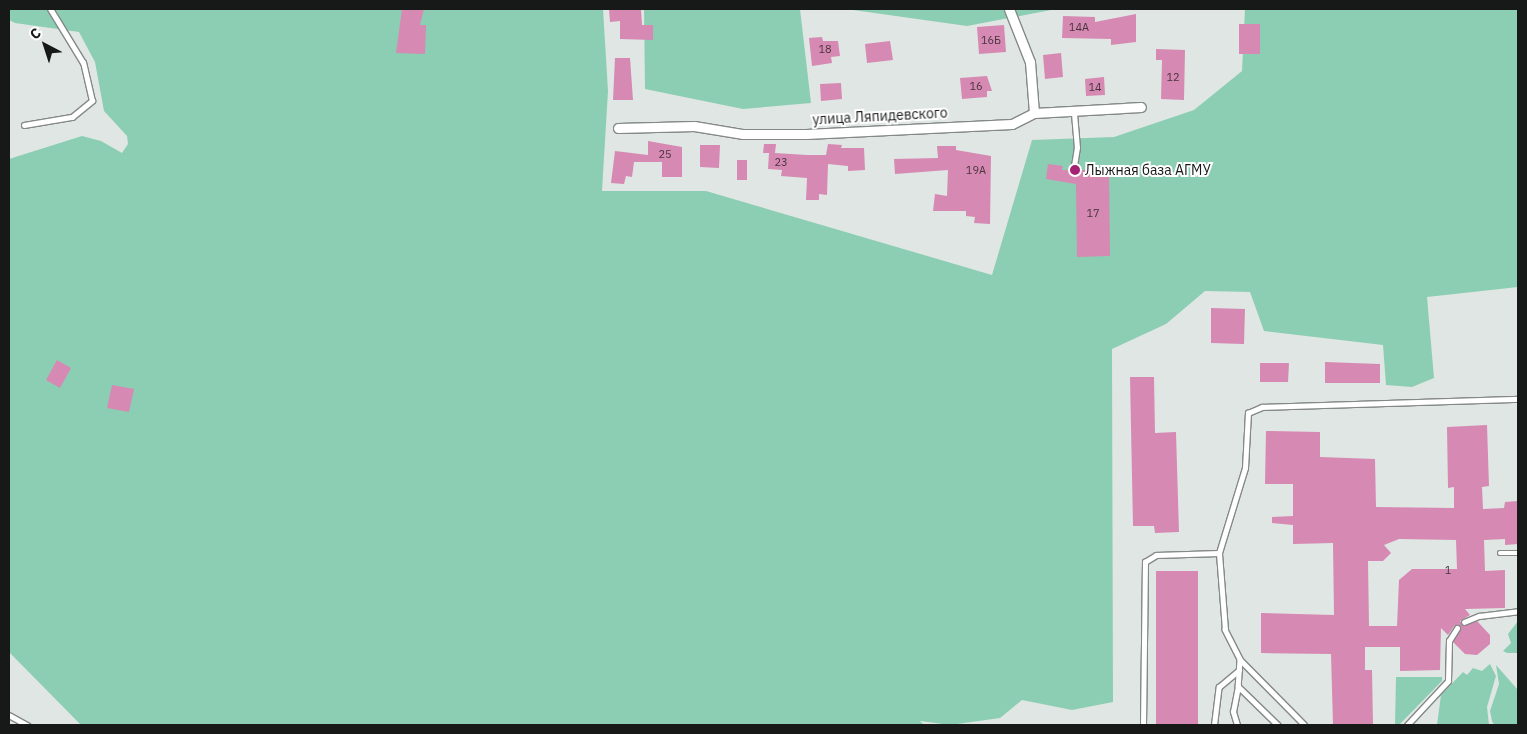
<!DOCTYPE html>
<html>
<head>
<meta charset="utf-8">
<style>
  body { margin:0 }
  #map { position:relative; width:1527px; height:734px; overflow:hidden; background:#e0e6e3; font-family:"IBM Plex Sans",sans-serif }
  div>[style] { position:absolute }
  .green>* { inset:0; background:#8cceb3 }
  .building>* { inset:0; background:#d689b2 }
  .roads { filter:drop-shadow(1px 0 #848987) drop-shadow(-1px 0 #848987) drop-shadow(0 1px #848987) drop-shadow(0 -1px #848987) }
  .service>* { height:4.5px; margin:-2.25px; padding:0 2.25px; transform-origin:2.25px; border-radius:2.25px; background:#fff }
  .minor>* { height:9px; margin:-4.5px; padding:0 4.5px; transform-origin:4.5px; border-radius:4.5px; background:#fff }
  .dots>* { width:14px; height:14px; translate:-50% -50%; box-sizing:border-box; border:2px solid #fff; border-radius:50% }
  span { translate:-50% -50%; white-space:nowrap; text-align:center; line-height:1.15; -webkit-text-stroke:4px #fff; paint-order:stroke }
  .number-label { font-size:11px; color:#47353e }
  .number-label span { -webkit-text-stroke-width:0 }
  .street-label { font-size:14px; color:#171918 }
  .poi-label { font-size:14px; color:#171918 }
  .left { translate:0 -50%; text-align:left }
  .frame { position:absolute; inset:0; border:10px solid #171918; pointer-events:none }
  .north { position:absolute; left:20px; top:20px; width:50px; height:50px; -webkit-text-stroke:4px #fff; paint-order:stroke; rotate:320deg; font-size:14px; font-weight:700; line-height:20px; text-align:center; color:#171918 }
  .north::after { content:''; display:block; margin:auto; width:18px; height:22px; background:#171918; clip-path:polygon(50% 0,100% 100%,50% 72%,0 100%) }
</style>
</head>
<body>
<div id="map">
  <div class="green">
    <div style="clip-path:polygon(9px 9px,603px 9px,608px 91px,602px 191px,706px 191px,992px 275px,1032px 140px,1114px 137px,1194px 110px,1242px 71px,1245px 9px,1518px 9px,1518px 287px,1427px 297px,1434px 378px,1412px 387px,1386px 385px,1383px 345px,1264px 331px,1250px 292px,1205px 291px,1166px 324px,1112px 349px,1113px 702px,1072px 710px,1022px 700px,1000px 718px,950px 725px,920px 721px,924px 725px,81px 725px,9px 652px,9px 159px,82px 136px,101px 141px,122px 153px,128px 144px,127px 136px,104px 111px,95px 62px,79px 32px,15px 23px,9px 20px)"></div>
    <div style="clip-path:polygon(644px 9px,800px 9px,811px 103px,743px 109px,645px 89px)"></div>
    <div style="clip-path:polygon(846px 9px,1056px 9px,967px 26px)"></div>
    <div style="clip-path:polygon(1518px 621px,1518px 653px,1507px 653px,1503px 651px,1511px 643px,1508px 634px)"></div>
    <div style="clip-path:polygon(1490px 664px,1496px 676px,1487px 707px,1489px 725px,1437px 725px,1441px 695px,1463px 672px,1467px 675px,1473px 668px,1482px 671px)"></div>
    <div style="clip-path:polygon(1496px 665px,1518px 690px,1518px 725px,1494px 725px,1492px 721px,1490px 711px,1499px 684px)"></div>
    <div style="clip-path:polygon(1396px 677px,1442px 677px,1442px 681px,1399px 725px,1395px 725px)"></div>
  </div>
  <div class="building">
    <div style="clip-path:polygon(402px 9px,424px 9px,420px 25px,426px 25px,425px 54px,396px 53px)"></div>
    <div style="clip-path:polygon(609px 9px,641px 9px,642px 25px,653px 25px,653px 40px,620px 39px,620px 21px,610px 22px)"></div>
    <div style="clip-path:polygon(1136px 14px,1136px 42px,1111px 45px,1111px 39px,1062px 38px,1063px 16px,1095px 17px,1095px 22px)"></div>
    <div style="clip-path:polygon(1239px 24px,1260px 24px,1260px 54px,1239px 54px)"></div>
    <div style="clip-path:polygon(1004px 25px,1006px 52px,979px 54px,977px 27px)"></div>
    <div style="clip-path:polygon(822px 37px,823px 41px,838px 41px,840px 56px,831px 57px,832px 63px,812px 66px,809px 38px)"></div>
    <div style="clip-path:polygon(890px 41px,893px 60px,867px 63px,865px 44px)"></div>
    <div style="clip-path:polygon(1156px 49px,1185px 50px,1184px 100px,1161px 99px,1162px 60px,1156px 60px)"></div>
    <div style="clip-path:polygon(1061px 53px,1063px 77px,1045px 79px,1043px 55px)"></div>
    <div style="clip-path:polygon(615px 58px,630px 58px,633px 100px,613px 100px)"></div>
    <div style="clip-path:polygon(987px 76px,992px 91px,987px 91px,987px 97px,962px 99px,960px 78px)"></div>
    <div style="clip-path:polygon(1104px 77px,1105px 95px,1086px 96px,1085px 79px)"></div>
    <div style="clip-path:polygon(841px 83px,842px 99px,821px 101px,820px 84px)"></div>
    <div style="clip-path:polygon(648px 141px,682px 147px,682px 177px,662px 177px,662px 162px,634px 162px,632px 177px,626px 176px,624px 184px,611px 183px,615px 151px,648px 155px)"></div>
    <div style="clip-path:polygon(764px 144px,776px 144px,775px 153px,807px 155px,826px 155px,828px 144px,842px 145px,841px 148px,864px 148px,865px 170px,848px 171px,848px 166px,828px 164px,827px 195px,819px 194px,819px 200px,806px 200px,807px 178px,781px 176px,782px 170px,768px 169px,769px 153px,763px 153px)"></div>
    <div style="clip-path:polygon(700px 145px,720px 145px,719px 168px,700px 167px)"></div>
    <div style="clip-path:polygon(937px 146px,956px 146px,956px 150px,991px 156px,990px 224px,974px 223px,975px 217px,966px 216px,966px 211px,933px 211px,935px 194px,947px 196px,948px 170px,895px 174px,894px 159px,938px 158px)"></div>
    <div style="clip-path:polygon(737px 160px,747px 160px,747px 180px,737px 180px)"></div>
    <div style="clip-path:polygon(1048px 164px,1063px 166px,1062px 170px,1109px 170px,1110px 256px,1077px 257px,1076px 184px,1046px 179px)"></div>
    <div style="clip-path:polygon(1211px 308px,1245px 309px,1244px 344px,1211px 343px)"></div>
    <div style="clip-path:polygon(57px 360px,71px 368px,60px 388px,46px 380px)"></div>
    <div style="clip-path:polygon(1325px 362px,1380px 364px,1380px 383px,1325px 383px)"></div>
    <div style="clip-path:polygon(1260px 363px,1289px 363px,1288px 382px,1260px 382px)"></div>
    <div style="clip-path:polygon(1130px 377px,1154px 377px,1155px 433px,1176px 432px,1179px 532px,1155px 533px,1154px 526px,1133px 526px)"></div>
    <div style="clip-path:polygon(112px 385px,134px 389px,129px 412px,107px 408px)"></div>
    <div style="clip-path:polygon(evenodd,1487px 425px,1489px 486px,1482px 487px,1483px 509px,1504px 508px,1505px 502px,1518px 501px,1518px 544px,1505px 545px,1505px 539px,1484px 540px,1485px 571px,1505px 570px,1505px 608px,1465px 609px,1470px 615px,1460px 621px,1464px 626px,1477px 621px,1490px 635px,1490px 644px,1477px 655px,1465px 654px,1453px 642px,1460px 626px,1455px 625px,1448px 635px,1441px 628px,1440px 670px,1400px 671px,1400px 647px,1365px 647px,1365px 670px,1372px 670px,1373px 725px,1333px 725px,1331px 654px,1261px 653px,1261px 613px,1334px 615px,1333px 543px,1293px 544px,1293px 525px,1272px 523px,1272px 517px,1293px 516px,1293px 484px,1265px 484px,1266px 431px,1320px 432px,1320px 457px,1375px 459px,1376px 507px,1454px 508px,1454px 487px,1448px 488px,1447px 427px,1487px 425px,1399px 539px,1456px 540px,1457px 569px,1412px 569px,1399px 580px,1397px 626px,1369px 626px,1368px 561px,1383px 561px,1391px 553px,1384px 545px,1399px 539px)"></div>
    <div style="clip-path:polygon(1156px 571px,1198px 571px,1198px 725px,1156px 725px)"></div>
  </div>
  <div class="roads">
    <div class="service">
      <div style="left:24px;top:125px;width:49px;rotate:-9.5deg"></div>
      <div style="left:72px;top:117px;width:26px;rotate:-39deg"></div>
      <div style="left:92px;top:101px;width:39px;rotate:-103deg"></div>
      <div style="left:83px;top:63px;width:63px;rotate:-121.4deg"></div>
      <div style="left:1074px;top:166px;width:18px;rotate:-81deg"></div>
      <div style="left:1077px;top:148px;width:35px;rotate:-95deg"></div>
      <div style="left:1500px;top:553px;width:18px"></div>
      <div style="left:1464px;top:622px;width:16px;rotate:-22deg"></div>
      <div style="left:1479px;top:616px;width:39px;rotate:-7deg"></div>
      <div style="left:1240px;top:660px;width:26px;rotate:94deg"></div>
      <div style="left:1238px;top:686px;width:56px;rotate:44.3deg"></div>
      <div style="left:9px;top:715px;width:21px;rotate:29deg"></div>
      <div style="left:1143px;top:725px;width:163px;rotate:-89.3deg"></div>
      <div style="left:1145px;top:562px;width:13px;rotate:-32deg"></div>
      <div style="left:1156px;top:555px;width:63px;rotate:-1.8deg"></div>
      <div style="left:1214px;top:725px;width:38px;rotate:-83deg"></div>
      <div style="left:1219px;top:687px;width:26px;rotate:-40deg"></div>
      <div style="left:1237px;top:725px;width:14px;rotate:-107deg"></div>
      <div style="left:1233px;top:712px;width:26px;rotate:-79deg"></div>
      <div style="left:1304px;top:725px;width:91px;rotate:-134.6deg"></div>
      <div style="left:1240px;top:660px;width:34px;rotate:-117deg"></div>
      <div style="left:1225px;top:630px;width:77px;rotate:-94.5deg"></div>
      <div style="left:1219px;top:553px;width:89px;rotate:-73deg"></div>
      <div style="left:1245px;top:468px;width:55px;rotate:-86.9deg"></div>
      <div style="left:1248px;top:413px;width:15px;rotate:-23deg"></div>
      <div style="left:1262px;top:407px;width:256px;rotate:-1.8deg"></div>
      <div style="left:1407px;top:725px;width:60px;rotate:-47deg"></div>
      <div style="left:1448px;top:681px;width:40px;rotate:-88.6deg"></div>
      <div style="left:1449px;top:641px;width:15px;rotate:-58deg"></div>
    </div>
    <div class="minor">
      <div style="left:1009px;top:9px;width:57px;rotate:68.4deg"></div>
      <div style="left:1030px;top:62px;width:51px;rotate:85.5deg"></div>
      <div style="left:618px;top:128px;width:76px;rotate:-1.5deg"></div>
      <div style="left:694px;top:126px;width:50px;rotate:9.3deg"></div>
      <div style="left:743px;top:134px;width:63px"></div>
      <div style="left:806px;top:134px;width:206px;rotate:-2.8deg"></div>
      <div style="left:1012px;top:124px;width:25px;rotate:-27deg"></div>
      <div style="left:1034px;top:113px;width:107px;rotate:-3.2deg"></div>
    </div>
  </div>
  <div class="dots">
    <div style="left:1075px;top:170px;background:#a32375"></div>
  </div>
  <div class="number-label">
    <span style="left:1079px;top:27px">14А</span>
    <span style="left:991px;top:40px">16Б</span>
    <span style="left:825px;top:49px">18</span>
    <span style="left:1173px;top:77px">12</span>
    <span style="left:976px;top:86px">16</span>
    <span style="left:1095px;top:87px">14</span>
    <span style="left:665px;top:154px">25</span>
    <span style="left:781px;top:162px">23</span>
    <span style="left:976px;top:170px">19А</span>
    <span style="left:1093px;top:213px">17</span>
    <span style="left:1448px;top:570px">1</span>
  </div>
  <div class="street-label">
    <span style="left:880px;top:116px;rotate:-3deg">улица Ляпидевского</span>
  </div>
  <div class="poi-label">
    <span class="left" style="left:1085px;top:170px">Лыжная база АГМУ</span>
  </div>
  <div class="frame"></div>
  <div class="north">С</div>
</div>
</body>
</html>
